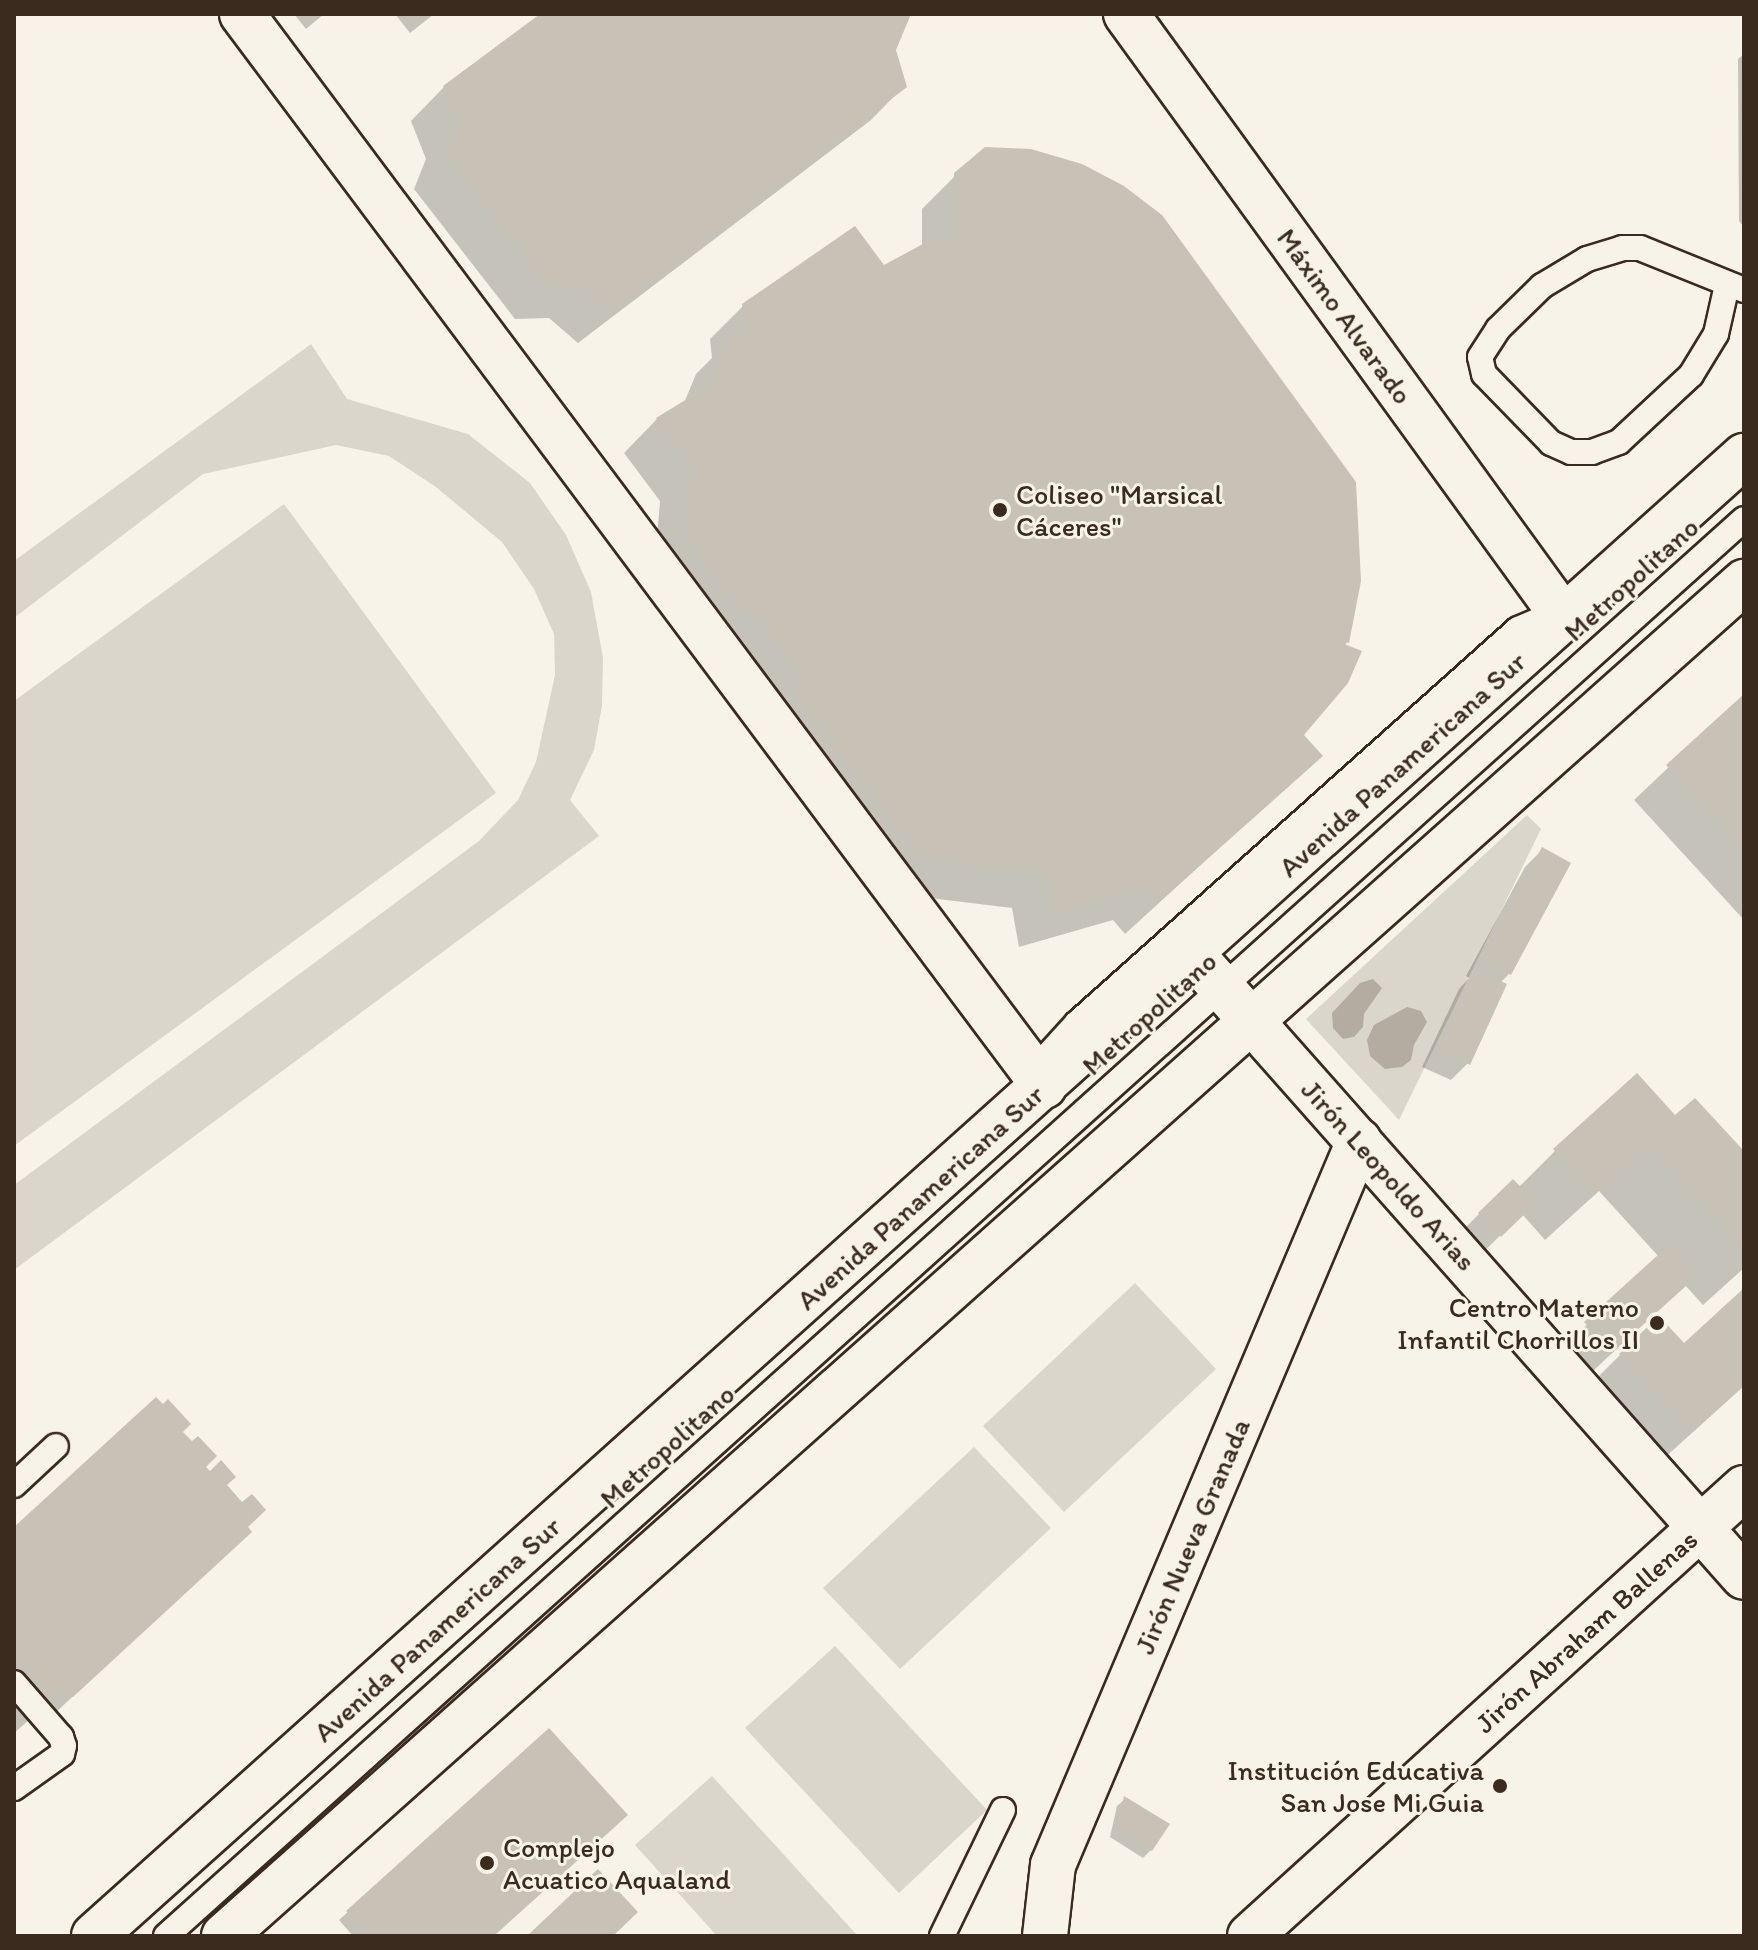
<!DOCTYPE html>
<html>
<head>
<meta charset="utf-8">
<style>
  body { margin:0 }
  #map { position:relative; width:1758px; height:1950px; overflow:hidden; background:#f7f3e8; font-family:Itim,sans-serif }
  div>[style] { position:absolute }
  .green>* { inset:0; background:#dbd6cb }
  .water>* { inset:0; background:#b4aca0 }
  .shadow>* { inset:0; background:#0003 }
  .building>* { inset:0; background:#c8c1b6 }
  .roads { filter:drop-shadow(2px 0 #3b2a1e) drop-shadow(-2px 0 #3b2a1e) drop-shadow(0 2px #3b2a1e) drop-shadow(0 -2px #3b2a1e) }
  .service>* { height:24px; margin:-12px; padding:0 12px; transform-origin:12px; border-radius:12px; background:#f7f3e8 }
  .minor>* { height:44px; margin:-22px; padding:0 22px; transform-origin:22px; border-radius:22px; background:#f7f3e8 }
  .primary>* { height:44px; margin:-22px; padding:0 22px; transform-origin:22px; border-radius:22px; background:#f7f3e8 }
  .dots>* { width:22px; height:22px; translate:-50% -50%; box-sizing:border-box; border:4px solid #f7f3e8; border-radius:50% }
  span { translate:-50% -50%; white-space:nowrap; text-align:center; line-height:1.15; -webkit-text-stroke:6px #f7f3e8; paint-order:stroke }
  .street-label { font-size:28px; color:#3b2a1e }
  .poi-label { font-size:28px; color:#3b2a1e }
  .left { translate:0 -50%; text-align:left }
  .right { translate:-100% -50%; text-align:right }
  .frame { position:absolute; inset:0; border:16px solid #3b2a1e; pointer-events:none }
</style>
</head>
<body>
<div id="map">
  <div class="green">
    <div style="clip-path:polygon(311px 344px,347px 399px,468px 434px,530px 483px,566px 535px,591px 592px,603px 658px,602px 706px,594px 750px,570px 800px,599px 836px,14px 1270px,14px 1185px,479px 841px,518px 800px,536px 762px,555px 675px,554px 634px,534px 589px,502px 542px,436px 487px,389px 456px,336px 445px,203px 474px,14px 618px,14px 561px)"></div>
    <div style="clip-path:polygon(284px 504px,496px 793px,14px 1146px,14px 701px)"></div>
    <div style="clip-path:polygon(1527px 815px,1541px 829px,1399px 1120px,1306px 1019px)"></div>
    <div style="clip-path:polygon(1135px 1283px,1216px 1369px,1064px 1512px,983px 1426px)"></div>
    <div style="clip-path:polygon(974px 1447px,1051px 1528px,900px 1669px,823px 1588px)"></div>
    <div style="clip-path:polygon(835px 1646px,987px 1810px,899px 1893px,745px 1728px)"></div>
    <div style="clip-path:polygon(712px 1776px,856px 1934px,854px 1936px,717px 1936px,635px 1845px)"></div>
  </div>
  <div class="water">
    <div style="clip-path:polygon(1373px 979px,1382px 988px,1364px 1014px,1363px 1027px,1354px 1037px,1343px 1039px,1333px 1028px,1332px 1013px,1360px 983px)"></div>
    <div style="clip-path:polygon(1407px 1007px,1421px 1011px,1427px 1022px,1414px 1045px,1411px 1060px,1402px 1067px,1385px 1069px,1370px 1056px,1367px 1040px,1374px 1025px)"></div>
  </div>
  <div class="shadow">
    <div style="clip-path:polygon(294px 14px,324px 14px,306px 29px)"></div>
    <div style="clip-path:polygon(395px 14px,434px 14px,410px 33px)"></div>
    <div style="clip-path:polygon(543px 14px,909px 14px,894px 50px,904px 86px,871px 120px,578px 343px,549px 318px,515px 319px,414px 189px,426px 159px,411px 121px,444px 87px)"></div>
    <div style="clip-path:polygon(1744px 54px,1744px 227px,1739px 221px,1738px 59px)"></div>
    <div style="clip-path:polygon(956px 175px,1347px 642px,1301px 735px,1320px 756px,1125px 934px,1113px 920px,1019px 947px,1012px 908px,938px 899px,884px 885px,654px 575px,660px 501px,624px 453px,657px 419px,684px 403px,696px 374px,712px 358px,710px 339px,744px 305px,883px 268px,922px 246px,922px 209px)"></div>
    <div style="clip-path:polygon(1744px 696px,1744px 920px,1634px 800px)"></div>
    <div style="clip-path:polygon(1542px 850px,1510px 973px,1500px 983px,1468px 1063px,1451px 1080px,1422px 1067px,1459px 989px,1469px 978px,1466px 976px,1525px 867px)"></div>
    <div style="clip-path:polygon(1675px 1118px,1744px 1154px,1744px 1268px,1703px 1305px,1685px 1285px,1563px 1399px,1538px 1371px,1659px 1257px,1599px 1191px,1545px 1240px,1522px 1214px,1453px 1282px,1432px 1261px,1479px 1214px,1518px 1188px,1555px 1151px)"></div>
    <div style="clip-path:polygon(1744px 1291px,1744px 1386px,1651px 1470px,1573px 1402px,1620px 1355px,1684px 1346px)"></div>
    <div style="clip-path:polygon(180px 1432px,204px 1467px,224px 1485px,249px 1532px,38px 1729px,29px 1720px,14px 1733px,14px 1530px)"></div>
    <div style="clip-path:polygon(549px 1730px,492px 1936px,353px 1936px,339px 1920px)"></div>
    <div style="clip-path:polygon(1125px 1799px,1151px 1850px,1143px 1858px,1110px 1837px,1117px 1806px)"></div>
  </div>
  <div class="building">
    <div style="clip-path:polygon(540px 14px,911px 14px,896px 50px,907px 87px,612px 311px,583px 285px,549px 286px,447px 155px,459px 124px,443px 86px)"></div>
    <div style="clip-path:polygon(985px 147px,1031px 149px,1082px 164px,1124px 186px,1162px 215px,1356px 482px,1361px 581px,1349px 643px,1303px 628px,1362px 651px,1348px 683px,1304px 735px,1323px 756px,1159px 902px,1147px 887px,1052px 915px,1045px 874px,973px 866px,917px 852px,796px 692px,799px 670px,761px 617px,741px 613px,687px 541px,692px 466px,656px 418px,710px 385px,729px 338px,746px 336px,742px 304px,855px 226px,884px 265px,923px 244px,956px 240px,954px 173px)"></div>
    <div style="clip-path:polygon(1744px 694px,1744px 851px,1666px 765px)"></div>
    <div style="clip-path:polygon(1542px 847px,1571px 863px,1511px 975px,1482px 959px)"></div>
    <div style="clip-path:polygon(1475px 969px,1507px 984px,1470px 1065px,1438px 1050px)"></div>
    <div style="clip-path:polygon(1637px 1073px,1675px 1115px,1695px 1098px,1744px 1151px,1744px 1251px,1647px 1145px,1594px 1194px,1553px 1149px)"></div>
    <div style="clip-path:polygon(1513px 1179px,1536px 1203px,1501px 1237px,1478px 1213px)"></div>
    <div style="clip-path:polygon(1669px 1245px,1697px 1276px,1612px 1353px,1584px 1322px)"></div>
    <div style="clip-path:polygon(1744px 1288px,1744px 1384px,1700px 1424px,1683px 1424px,1619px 1354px,1659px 1316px,1684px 1343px)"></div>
    <div style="clip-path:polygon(156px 1397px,163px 1404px,168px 1399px,191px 1424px,183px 1432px,192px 1441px,198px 1436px,217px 1456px,206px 1467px,210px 1471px,221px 1460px,236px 1477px,227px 1485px,242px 1502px,252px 1494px,266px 1510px,248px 1527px,252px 1532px,73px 1697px,63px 1688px,48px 1702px,36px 1689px,43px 1682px,23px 1660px,14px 1665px,14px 1527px)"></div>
    <div style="clip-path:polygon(549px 1728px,628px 1815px,494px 1936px,368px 1936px,346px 1911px)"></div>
    <div style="clip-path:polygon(1124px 1796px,1170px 1824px,1152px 1851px,1117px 1829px)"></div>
    <div style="clip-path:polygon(598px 1869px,638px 1912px,613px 1936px,527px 1936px)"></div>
  </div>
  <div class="roads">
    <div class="service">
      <div style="left:1727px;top:285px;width:50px;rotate:102.7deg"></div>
      <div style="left:1716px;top:334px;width:48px;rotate:121.4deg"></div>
      <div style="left:1691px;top:375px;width:98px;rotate:137.1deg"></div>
      <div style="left:1619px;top:442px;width:29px;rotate:160deg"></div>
      <div style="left:1592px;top:452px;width:21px;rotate:180deg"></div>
      <div style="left:1571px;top:452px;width:22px;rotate:-156deg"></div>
      <div style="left:1551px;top:443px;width:96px;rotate:-134.2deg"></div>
      <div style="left:1484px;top:374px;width:17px;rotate:-103deg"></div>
      <div style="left:1480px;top:357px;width:33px;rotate:-57deg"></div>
      <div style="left:1498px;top:329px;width:62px;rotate:-44.3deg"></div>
      <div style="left:1542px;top:286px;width:52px;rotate:-31deg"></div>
      <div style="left:1587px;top:259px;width:37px;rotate:-17deg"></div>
      <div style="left:1622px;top:248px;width:18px"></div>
      <div style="left:1640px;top:248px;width:112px;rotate:22deg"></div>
      <div style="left:1046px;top:1057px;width:46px;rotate:-47.6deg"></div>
      <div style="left:1077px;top:1023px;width:591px;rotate:-41.78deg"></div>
      <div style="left:1518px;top:629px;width:30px;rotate:-23deg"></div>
      <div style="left:14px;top:1485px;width:57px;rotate:-42.9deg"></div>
      <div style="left:14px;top:1683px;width:72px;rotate:49deg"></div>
      <div style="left:61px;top:1737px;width:9px;rotate:72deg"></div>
      <div style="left:64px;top:1746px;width:8px;rotate:104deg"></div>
      <div style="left:62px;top:1754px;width:59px;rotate:144.7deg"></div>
      <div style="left:166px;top:1936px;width:2121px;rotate:-41.92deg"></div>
      <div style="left:942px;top:1936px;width:140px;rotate:-64.2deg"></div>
    </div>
    <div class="minor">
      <div style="left:242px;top:14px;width:1339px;rotate:53.2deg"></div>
      <div style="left:1126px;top:14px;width:746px;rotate:54.05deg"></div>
      <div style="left:1192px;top:954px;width:832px;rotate:48.46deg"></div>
      <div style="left:1045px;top:1936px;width:71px;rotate:-83.6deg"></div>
      <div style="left:1053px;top:1865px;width:786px;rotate:-67.09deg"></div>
      <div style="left:1250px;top:1936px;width:667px;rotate:-42.2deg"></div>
    </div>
    <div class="primary">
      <div style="left:94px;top:1936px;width:2217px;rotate:-41.89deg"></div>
      <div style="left:224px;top:1936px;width:2036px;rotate:-41.69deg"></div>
    </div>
  </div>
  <div class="dots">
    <div style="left:1000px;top:510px;background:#3b2a1e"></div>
    <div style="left:1657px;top:1323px;background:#3b2a1e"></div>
    <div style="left:1500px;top:1786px;background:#3b2a1e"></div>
    <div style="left:487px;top:1863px;background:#3b2a1e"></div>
  </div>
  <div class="street-label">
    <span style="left:1345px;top:316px;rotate:54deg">Máximo Alvarado</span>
    <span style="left:1631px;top:579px;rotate:-42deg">Metropolitano</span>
    <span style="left:1402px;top:764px;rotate:-42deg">Avenida Panamericana Sur</span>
    <span style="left:1149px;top:1013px;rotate:-42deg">Metropolitano</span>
    <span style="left:1389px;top:1175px;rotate:48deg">Jirón Leopoldo Arias</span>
    <span style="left:920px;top:1197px;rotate:-42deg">Avenida Panamericana Sur</span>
    <span style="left:667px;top:1446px;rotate:-42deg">Metropolitano</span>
    <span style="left:1192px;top:1536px;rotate:-67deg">Jirón Nueva Granada</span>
    <span style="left:437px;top:1629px;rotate:-42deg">Avenida Panamericana Sur</span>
    <span style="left:1586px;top:1631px;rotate:-42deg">Jirón Abraham Ballenas</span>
  </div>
  <div class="poi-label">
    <span class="left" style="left:1016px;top:510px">Coliseo "Marsical<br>Cáceres"</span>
    <span class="right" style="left:1639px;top:1323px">Centro Materno<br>Infantil Chorrillos II</span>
    <span class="right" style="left:1484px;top:1786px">Institución Educativa<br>San Jose Mi Guia</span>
    <span class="left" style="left:503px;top:1863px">Complejo<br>Acuatico Aqualand</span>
  </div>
  <div class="frame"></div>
</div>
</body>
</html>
